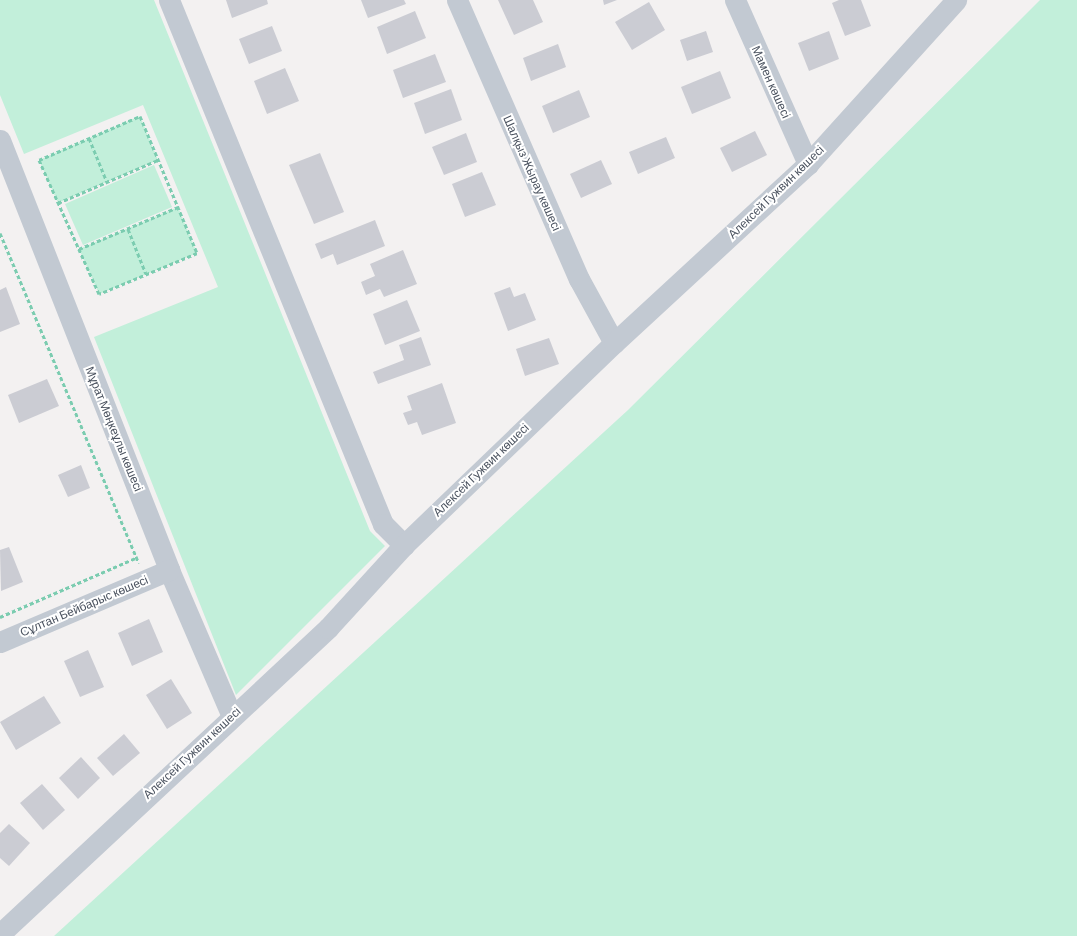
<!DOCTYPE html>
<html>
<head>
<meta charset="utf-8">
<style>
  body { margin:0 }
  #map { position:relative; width:1077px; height:936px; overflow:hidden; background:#f3f1f1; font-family:Barlow,sans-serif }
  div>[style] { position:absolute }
  .green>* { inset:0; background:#c2efda }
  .building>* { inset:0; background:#cbccd3 }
  .path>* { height:3px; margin-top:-1.5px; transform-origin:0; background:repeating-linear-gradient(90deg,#7bccb0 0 4px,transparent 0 6.5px) }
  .street>* { height:21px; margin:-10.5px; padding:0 10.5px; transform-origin:10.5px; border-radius:10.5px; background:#c2c9d2 }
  span { translate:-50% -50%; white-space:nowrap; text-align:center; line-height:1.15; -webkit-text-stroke:4px #fff; paint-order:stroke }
  .street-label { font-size:12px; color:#49515e }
</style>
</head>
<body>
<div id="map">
  <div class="green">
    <div style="clip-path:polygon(0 0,154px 0,370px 531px,385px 546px,236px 695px,94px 337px,218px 287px,143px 105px,24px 154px,0 95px)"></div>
    <div style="clip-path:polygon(1040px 0,1077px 0,1077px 936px,54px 936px,628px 410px)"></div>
    <div style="clip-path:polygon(140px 116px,158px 160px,58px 203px,39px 160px)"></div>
    <div style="clip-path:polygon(154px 165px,172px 207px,83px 245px,65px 204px)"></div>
    <div style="clip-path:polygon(178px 207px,197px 253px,99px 294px,79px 249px)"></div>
  </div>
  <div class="building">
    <div style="clip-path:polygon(226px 0,267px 0,268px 4px,232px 18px)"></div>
    <div style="clip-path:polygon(361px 0,404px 0,406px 4px,368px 18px)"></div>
    <div style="clip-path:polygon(498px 0,533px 0,543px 22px,514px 35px)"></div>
    <div style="clip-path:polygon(603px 0,617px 0,604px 5px)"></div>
    <div style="clip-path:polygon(839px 0,861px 0,871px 26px,845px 36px,832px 3px)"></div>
    <div style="clip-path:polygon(649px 2px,665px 30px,632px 50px,615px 22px)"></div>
    <div style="clip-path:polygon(415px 11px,426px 38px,387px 54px,377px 27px)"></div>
    <div style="clip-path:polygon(272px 26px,282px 51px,249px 64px,239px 39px)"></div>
    <div style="clip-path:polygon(706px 31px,713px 52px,687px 61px,680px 40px)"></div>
    <div style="clip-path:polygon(829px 31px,839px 59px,809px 71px,798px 43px)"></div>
    <div style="clip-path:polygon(558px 44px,566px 67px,531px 81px,523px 58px)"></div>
    <div style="clip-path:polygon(435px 54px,446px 82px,403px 98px,393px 70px)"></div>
    <div style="clip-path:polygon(285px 68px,299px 101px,267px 114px,254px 81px)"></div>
    <div style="clip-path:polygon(720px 71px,731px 98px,692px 114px,681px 87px)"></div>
    <div style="clip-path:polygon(451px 89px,462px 120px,425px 134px,414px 103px)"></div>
    <div style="clip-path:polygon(579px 90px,590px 117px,553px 133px,542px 106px)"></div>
    <div style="clip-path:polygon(755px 131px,767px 155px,732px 172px,720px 148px)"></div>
    <div style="clip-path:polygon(466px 133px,477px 162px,444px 175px,432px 147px)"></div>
    <div style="clip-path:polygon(666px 137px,675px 158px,638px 174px,629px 152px)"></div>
    <div style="clip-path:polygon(320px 153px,344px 212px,314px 224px,289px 165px)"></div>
    <div style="clip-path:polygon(601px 160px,612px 184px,581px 198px,570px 174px)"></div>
    <div style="clip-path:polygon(482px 172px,496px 205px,465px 217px,452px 184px)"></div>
    <div style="clip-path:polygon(375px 220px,385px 246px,337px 265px,333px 254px,321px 259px,315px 244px)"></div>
    <div style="clip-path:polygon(403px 250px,417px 284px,384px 297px,380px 289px,366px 295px,361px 282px,375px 276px,370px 264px)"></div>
    <div style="clip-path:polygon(6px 287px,20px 324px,0 332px,0 290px)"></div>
    <div style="clip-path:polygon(510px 287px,514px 297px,525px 293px,536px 320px,508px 331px,494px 293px)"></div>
    <div style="clip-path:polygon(407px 300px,420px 331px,385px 345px,373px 314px)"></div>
    <div style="clip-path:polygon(421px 337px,431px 365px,378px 384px,373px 372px,404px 360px,399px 345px)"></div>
    <div style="clip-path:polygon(549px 338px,559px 364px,525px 376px,516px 349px)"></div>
    <div style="clip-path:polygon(47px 379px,59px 406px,19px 423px,8px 395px)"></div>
    <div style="clip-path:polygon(442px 383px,456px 423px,422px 435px,417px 422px,408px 425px,403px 413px,412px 410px,407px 396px)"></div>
    <div style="clip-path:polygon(81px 465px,90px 488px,68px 497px,58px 475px)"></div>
    <div style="clip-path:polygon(9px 547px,23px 582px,1px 591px,0 550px)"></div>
    <div style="clip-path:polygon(149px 619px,163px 652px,132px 666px,118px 633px)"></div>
    <div style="clip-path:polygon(88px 650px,104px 687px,80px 697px,64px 661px)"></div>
    <div style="clip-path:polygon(171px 679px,192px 713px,167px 729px,146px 695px)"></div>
    <div style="clip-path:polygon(44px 696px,61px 723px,16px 750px,0 722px)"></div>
    <div style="clip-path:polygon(124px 734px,140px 753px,113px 776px,97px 758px)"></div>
    <div style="clip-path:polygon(81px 757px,100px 778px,78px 799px,59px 778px)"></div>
    <div style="clip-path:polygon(42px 784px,65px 810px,43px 830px,20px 803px)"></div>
    <div style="clip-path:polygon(9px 824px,30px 843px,9px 866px,0 858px,0 833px)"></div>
  </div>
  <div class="path">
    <div style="left:140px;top:116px;width:148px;rotate:67.4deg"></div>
    <div style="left:197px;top:253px;width:106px;rotate:157.3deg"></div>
    <div style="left:99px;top:294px;width:147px;rotate:-114.1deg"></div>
    <div style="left:39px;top:160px;width:110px;rotate:-23.5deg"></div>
    <div style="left:89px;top:138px;width:48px;rotate:67.8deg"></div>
    <div style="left:58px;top:203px;width:109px;rotate:-23.3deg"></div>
    <div style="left:128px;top:229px;width:48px;rotate:68.2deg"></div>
    <div style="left:0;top:233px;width:358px;rotate:67.2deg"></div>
    <div style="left:79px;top:249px;width:108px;rotate:-23deg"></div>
    <div style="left:0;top:617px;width:150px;rotate:-23.5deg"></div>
  </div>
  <div class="street">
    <div style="left:169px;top:0;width:566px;rotate:67.79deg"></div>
    <div style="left:383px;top:524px;width:30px;rotate:45deg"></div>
    <div style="left:457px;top:0;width:305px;rotate:66.4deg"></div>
    <div style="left:579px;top:279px;width:73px;rotate:61.3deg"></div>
    <div style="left:735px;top:0;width:180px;rotate:66deg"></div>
    <div style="left:0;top:140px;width:462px;rotate:68.5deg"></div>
    <div style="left:169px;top:570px;width:159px;rotate:66.7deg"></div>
    <div style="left:0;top:642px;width:184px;rotate:-23.1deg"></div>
    <div style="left:0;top:934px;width:449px;rotate:-43deg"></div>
    <div style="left:328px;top:628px;width:113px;rotate:-47.5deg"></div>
    <div style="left:404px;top:545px;width:291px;rotate:-43.9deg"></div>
    <div style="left:614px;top:343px;width:264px;rotate:-42.7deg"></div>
    <div style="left:808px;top:164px;width:221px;rotate:-47.9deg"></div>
  </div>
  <div class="street-label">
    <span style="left:771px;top:82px;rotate:66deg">Мамен көшесі</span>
    <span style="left:532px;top:173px;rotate:66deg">Шалқыз Жырау көшесі</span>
    <span style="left:776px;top:192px;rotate:-44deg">Алексей Гужвин көшесі</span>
    <span style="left:114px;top:429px;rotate:68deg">Мұрат Мөңкеұлы көшесі</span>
    <span style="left:481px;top:470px;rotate:-44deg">Алексей Гужвин көшесі</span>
    <span style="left:84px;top:606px;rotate:-23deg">Сұлтан Бейбарыс көшесі</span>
    <span style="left:192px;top:753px;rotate:-43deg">Алексей Гужвин көшесі</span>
  </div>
</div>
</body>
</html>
